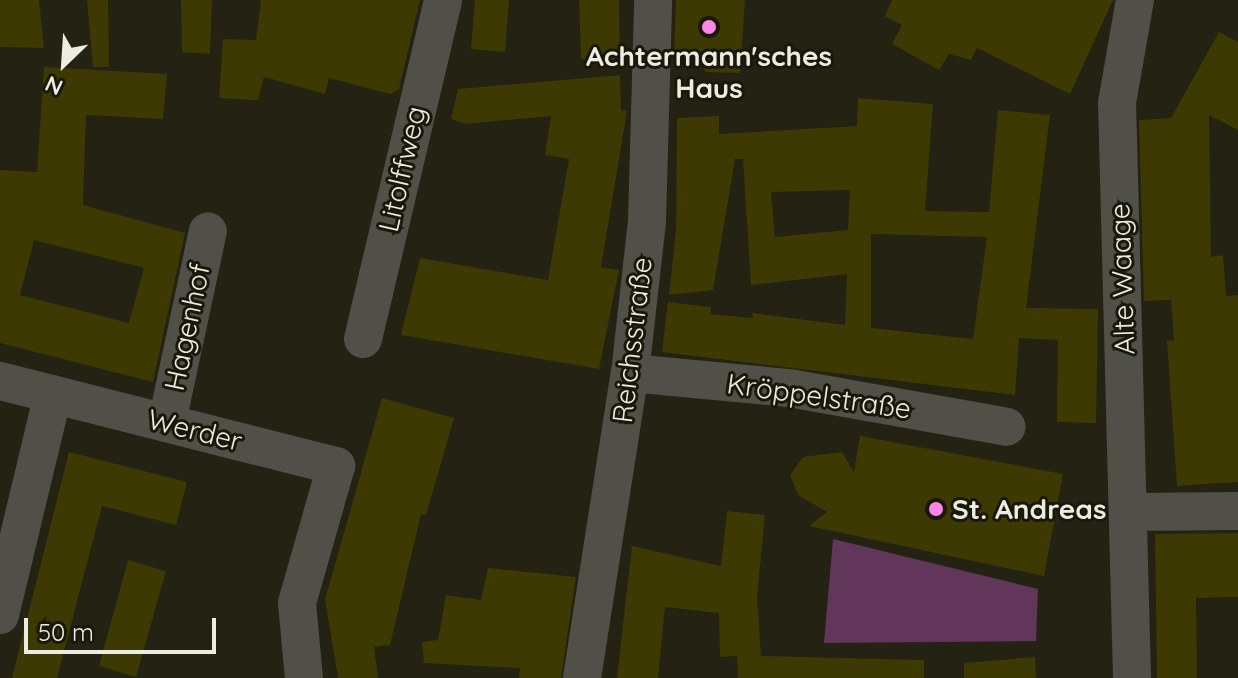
<!DOCTYPE html>
<html>
<head>
<meta charset="utf-8">
<style>
  body { margin:0 }
  #map { position:relative; width:1238px; height:678px; overflow:hidden; background:#232213; font-family:Quicksand,sans-serif }
  div>[style] { position:absolute }
  .green>* { inset:0; background:#62355b }
  .building>* { inset:0; background:#3d3902 }
  .minor>* { height:38px; margin:-19px; padding:0 19px; transform-origin:19px; border-radius:19px; background:#505049 }
  .dots>* { width:22px; height:22px; translate:-50% -50%; box-sizing:border-box; border:4px solid #19180a; border-radius:50% }
  span { translate:-50% -50%; white-space:nowrap; text-align:center; line-height:1.15; -webkit-text-stroke:6px #19180a; paint-order:stroke }
  .poi-label { font-size:28px; color:#ecece2; font-weight:700 }
  .left { translate:0 -50%; text-align:left }
  .street-label { font-size:28px; color:#ecece2 }
  .north { position:absolute; left:24px; top:24px; width:80px; height:80px; -webkit-text-stroke:6px #19180a; paint-order:stroke; rotate:205deg; font-size:22px; font-weight:700; line-height:32px; text-align:center; color:#ecece2 }
  .north::after { content:''; display:block; margin:auto; width:28px; height:36px; background:#ecece2; clip-path:polygon(50% 0,100% 100%,50% 72%,0 100%) }
  .scale { position:absolute; left:24px; top:618px; width:192px; height:36px; box-sizing:border-box; border:4px solid #ecece2; border-top:0; padding-left:10px; font-size:24px; line-height:28px; white-space:nowrap; color:#ecece2; -webkit-text-stroke:6px #19180a; paint-order:stroke }
</style>
</head>
<body>
<div id="map">
  <div class="green">
    <div style="clip-path:polygon(833px 539px,1038px 589px,1036px 641px,824px 643px)"></div>
  </div>
  <div class="building">
    <div style="clip-path:polygon(0 0,39px 0,44px 48px,0 47px)"></div>
    <div style="clip-path:polygon(87px 0,108px 0,109px 67px,93px 67px)"></div>
    <div style="clip-path:polygon(181px 0,212px 0,210px 54px,182px 52px)"></div>
    <div style="clip-path:polygon(261px 0,420px 0,399px 89px,390px 94px,329px 78px,325px 94px,264px 77px,258px 100px,219px 98px,223px 39px,256px 40px)"></div>
    <div style="clip-path:polygon(475px 0,509px 0,505px 52px,471px 49px)"></div>
    <div style="clip-path:polygon(579px 0,619px 0,620px 62px,581px 59px)"></div>
    <div style="clip-path:polygon(676px 0,745px 0,740px 73px,705px 72px,701px 54px,674px 54px)"></div>
    <div style="clip-path:polygon(892px 0,1113px 0,1070px 94px,977px 48px,971px 60px,949px 54px,939px 70px,892px 44px,902px 25px,885px 16px)"></div>
    <div style="clip-path:polygon(1219px 32px,1238px 42px,1238px 130px,1209px 115px,1211px 257px,1223px 255px,1226px 296px,1238px 295px,1238px 482px,1177px 486px,1167px 341px,1174px 340px,1171px 300px,1144px 301px,1139px 120px,1171px 118px)"></div>
    <div style="clip-path:polygon(evenodd,44px 67px,167px 74px,163px 119px,86px 115px,83px 205px,185px 233px,153px 382px,0 343px,0 170px,37px 172px,44px 67px,34px 240px,144px 268px,129px 323px,20px 295px,34px 240px)"></div>
    <div style="clip-path:polygon(620px 75px,621px 110px,627px 111px,601px 267px,619px 270px,599px 369px,401px 335px,420px 258px,548px 280px,569px 159px,545px 155px,551px 116px,466px 124px,451px 119px,458px 89px)"></div>
    <div style="clip-path:polygon(evenodd,858px 98px,933px 104px,925px 211px,989px 212px,998px 110px,1050px 115px,1026px 308px,1098px 309px,1096px 423px,1057px 422px,1058px 340px,1019px 338px,1015px 395px,662px 352px,668px 302px,711px 307px,711px 314px,753px 318px,752px 313px,845px 325px,847px 274px,751px 285px,743px 159px,735px 159px,713px 290px,669px 295px,676px 229px,677px 118px,719px 116px,719px 134px,857px 126px,858px 98px,850px 190px,848px 230px,775px 237px,771px 192px,850px 190px,858px 98px,871px 234px,987px 237px,973px 339px,871px 328px,871px 234px)"></div>
    <div style="clip-path:polygon(382px 398px,454px 418px,426px 515px,421px 514px,390px 645px,374px 647px,378px 678px,338px 678px,325px 600px)"></div>
    <div style="clip-path:polygon(860px 436px,1063px 474px,1044px 576px,809px 526px,827px 512px,798px 495px,790px 475px,803px 457px,842px 452px,854px 472px)"></div>
    <div style="clip-path:polygon(69px 452px,187px 482px,176px 525px,102px 506px,57px 678px,12px 678px)"></div>
    <div style="clip-path:polygon(727px 511px,765px 515px,757px 597px,761px 656px,924px 660px,924px 678px,738px 678px,737px 656px,720px 657px,719px 613px,665px 607px,658px 678px,617px 678px,632px 546px,721px 566px)"></div>
    <div style="clip-path:polygon(1238px 533px,1238px 597px,1196px 598px,1197px 678px,1157px 678px,1155px 534px)"></div>
    <div style="clip-path:polygon(128px 560px,166px 571px,136px 677px,99px 666px)"></div>
    <div style="clip-path:polygon(488px 568px,576px 577px,561px 678px,519px 678px,520px 668px,424px 663px,422px 642px,438px 640px,446px 595px,481px 600px)"></div>
    <div style="clip-path:polygon(1035px 657px,1036px 678px,964px 678px,964px 663px)"></div>
  </div>
  <div class="minor">
    <div style="left:363px;top:339px;width:348px;rotate:-76.7deg"></div>
    <div style="left:630px;top:373px;width:160px;rotate:5.4deg"></div>
    <div style="left:789px;top:388px;width:221px;rotate:10.1deg"></div>
    <div style="left:0;top:381px;width:347px;rotate:14.2deg"></div>
    <div style="left:336px;top:466px;width:142px;rotate:105.9deg"></div>
    <div style="left:297px;top:603px;width:75px;rotate:84.7deg"></div>
    <div style="left:167px;top:422px;width:195px;rotate:-77.9deg"></div>
    <div style="left:1131px;top:512px;width:107px;rotate:-0.5deg"></div>
    <div style="left:0;top:615px;width:227px;rotate:-76.5deg"></div>
    <div style="left:582px;top:678px;width:309px;rotate:-81.1deg"></div>
    <div style="left:630px;top:373px;width:153px;rotate:-83.6deg"></div>
    <div style="left:647px;top:221px;width:221px;rotate:-88.4deg"></div>
    <div style="left:1132px;top:678px;width:575px;rotate:-91.49deg"></div>
    <div style="left:1117px;top:103px;width:105px;rotate:-80.1deg"></div>
  </div>
  <div class="dots">
    <div style="left:709px;top:27px;background:#fa87e7"></div>
    <div style="left:936px;top:509px;background:#fa87e7"></div>
  </div>
  <div class="poi-label">
    <span style="left:709px;top:72px">Achtermann'sches<br>Haus</span>
    <span class="left" style="left:952px;top:509px">St. Andreas</span>
  </div>
  <div class="street-label">
    <span style="left:402px;top:169px;rotate:-77deg">Litolffweg</span>
    <span style="left:1122px;top:279px;rotate:-92deg">Alte Waage</span>
    <span style="left:187px;top:327px;rotate:-78deg">Hagenhof</span>
    <span style="left:632px;top:340px;rotate:-83deg">Reichsstraße</span>
    <span style="left:819px;top:396px;rotate:8deg">Kröppelstraße</span>
    <span style="left:195px;top:430px;rotate:14deg">Werder</span>
  </div>
  <div class="north">N</div>
  <div class="scale">50 m</div>
</div>
</body>
</html>
